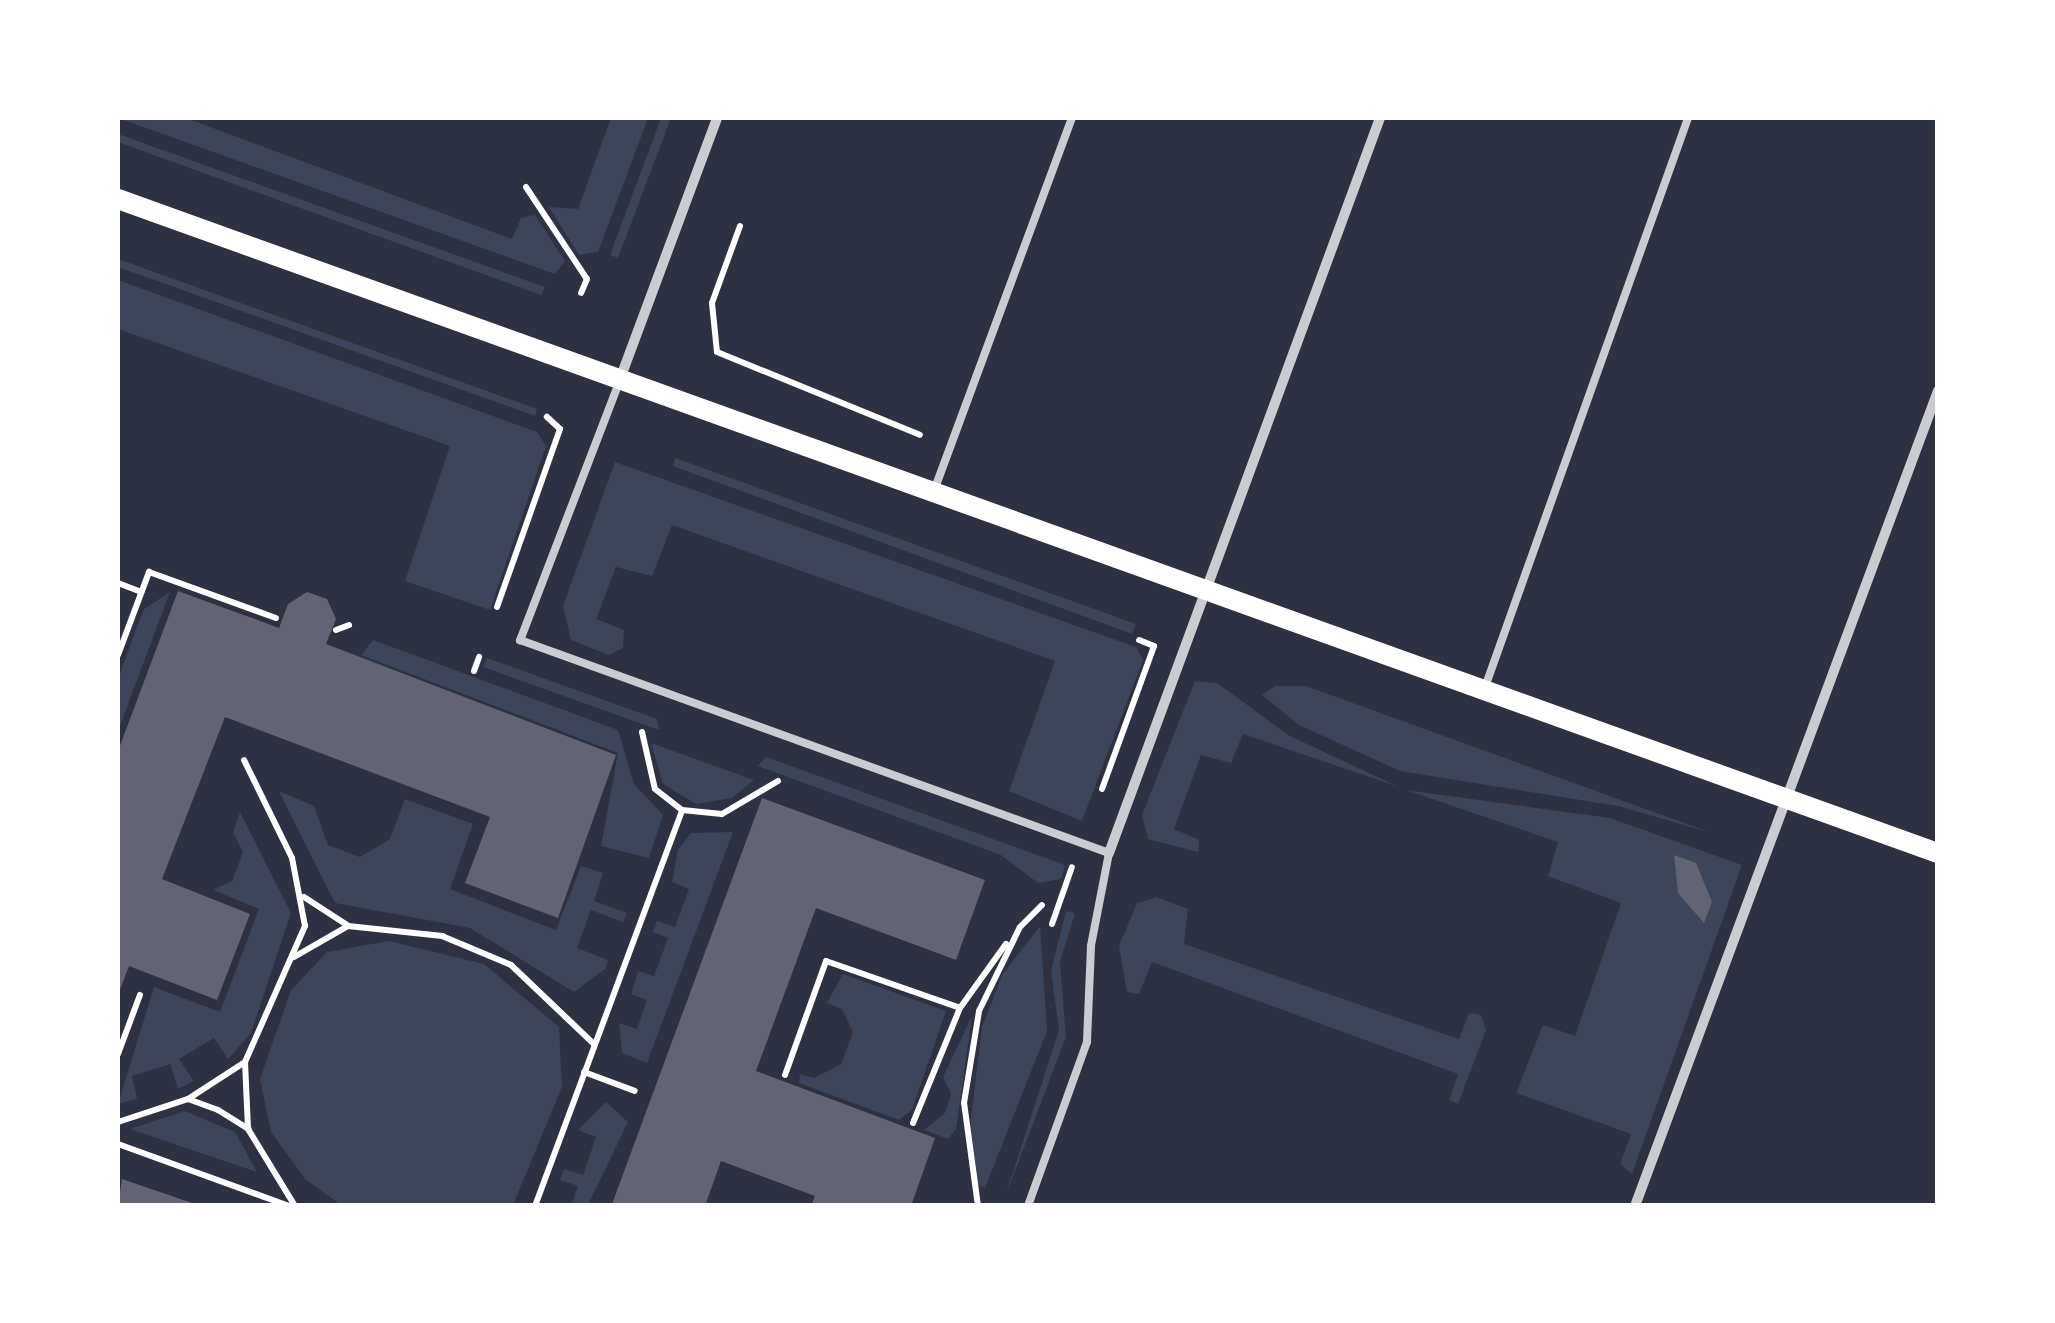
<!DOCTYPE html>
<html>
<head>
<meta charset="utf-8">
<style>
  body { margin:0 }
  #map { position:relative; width:2055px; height:1323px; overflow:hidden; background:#2d3142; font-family:"Open Sans",sans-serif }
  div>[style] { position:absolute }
  .green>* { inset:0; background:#3c4559 }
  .building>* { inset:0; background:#626471 }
  .path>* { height:6px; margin:-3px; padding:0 3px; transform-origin:3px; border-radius:3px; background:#fff }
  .service>* { height:8px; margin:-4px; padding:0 4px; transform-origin:4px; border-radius:4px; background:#caccd0 }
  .minor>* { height:10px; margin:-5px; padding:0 5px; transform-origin:5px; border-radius:5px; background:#caccd0 }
  .secondary>* { height:20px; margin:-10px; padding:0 10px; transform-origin:10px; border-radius:10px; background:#fff }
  span { translate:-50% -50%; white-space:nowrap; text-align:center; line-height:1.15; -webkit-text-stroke:10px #fff; paint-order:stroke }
  .frame { position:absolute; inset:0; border:120px solid #fff; pointer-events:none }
</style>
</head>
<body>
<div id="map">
  <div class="green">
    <div style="clip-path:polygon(186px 118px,512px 239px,521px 218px,535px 215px,565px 261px,555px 274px,118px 118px)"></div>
    <div style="clip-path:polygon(611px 118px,648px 118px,598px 252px,579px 255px,549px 207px,578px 209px)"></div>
    <div style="clip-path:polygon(661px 118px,671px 118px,618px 258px,610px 255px)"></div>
    <div style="clip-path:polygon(118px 134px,545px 287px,541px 295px,118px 142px)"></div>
    <div style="clip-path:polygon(118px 259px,537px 409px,535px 416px,118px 267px)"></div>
    <div style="clip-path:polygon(118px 280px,537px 432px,546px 446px,490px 610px,405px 581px,450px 446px,118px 329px)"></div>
    <div style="clip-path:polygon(675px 458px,1136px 624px,1132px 634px,673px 466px)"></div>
    <div style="clip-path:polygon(615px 462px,1136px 647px,1143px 660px,1082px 821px,1009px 791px,1055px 661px,672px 525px,652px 576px,616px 567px,596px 619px,624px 630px,623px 648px,609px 655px,571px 640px,563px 606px)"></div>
    <div style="clip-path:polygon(170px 592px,118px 731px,118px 679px,136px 629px,144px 609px)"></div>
    <div style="clip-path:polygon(373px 640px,618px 730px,634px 784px,663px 815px,649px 858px,601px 846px,618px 753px,361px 655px)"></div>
    <div style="clip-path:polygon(487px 658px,657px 719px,659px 730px,483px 667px)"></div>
    <div style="clip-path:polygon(1195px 681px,1217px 683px,1290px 736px,1399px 787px,1243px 734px,1231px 763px,1201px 755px,1174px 829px,1199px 840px,1198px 852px,1148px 839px,1142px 815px)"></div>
    <div style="clip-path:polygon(1275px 686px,1306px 686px,1712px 833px,1618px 806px,1400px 771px,1299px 725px,1262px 695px)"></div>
    <div style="clip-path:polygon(651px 743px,754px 780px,732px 798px,696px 804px,663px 784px)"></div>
    <div style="clip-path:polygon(766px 757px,1065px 865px,1061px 879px,1038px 883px,1001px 855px,758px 766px)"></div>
    <div style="clip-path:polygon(1406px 790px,1610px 818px,1742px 865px,1632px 1174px,1620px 1164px,1631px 1134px,1516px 1093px,1543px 1025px,1575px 1036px,1621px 903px,1548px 876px,1558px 842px)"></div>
    <div style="clip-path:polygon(279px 791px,314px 806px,328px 845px,360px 857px,390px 839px,405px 799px,473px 824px,450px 889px,556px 930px,581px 866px,603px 873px,594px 901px,627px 913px,623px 922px,591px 910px,577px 948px,608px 960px,605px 969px,574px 992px,470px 928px,335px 903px)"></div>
    <div style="clip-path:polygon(240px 812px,291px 913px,251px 1033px,228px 1059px,214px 1038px,179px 1059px,194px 1081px,178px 1089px,170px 1064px,132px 1076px,137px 1099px,118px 1104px,154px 987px,220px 1012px,259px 909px,213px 890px,232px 881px,243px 852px,233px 832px)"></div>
    <div style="clip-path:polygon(733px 832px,647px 1063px,622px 1053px,619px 1023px,637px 1029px,647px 1000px,631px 994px,638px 971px,654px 976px,668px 938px,653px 932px,657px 921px,675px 927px,689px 889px,672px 882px,678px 850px,691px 833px)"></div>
    <div style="clip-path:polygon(1157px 897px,1188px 909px,1184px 944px,1459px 1039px,1469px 1013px,1481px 1015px,1486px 1030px,1458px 1104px,1449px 1100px,1458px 1074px,1152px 962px,1139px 994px,1127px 992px,1119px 946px,1137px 903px)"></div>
    <div style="clip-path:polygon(1066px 911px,1075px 913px,1060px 962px,1066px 1037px,1005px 1197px,1059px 1030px,1051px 971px)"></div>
    <div style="clip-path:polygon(1040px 926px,1047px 1031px,985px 1188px,976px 1183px,970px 1126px,982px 1027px,1002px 975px)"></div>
    <div style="clip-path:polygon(389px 941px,484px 964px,559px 1027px,562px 1087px,513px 1205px,341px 1205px,305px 1179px,271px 1132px,260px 1079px,291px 990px,327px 952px)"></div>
    <div style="clip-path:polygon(843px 974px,946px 1011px,912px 1110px,899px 1120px,799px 1083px,800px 1074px,814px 1078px,841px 1064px,853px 1032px,842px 1009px,827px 1003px)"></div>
    <div style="clip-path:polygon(972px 1016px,956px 1129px,948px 1139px,924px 1130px,945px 1113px,951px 1094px,943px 1077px)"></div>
    <div style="clip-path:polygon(606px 1102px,628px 1122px,588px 1205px,571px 1205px,578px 1186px,560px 1180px,564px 1169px,583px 1175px,596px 1137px,578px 1130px)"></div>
    <div style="clip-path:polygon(185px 1111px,235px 1132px,257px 1172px,130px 1129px)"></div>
  </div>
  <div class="building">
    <div style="clip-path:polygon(178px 591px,279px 628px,288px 604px,307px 592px,327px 599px,336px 619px,326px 644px,616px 755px,558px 918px,465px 883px,490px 817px,225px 717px,162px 879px,250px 914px,217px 1000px,129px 966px,118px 995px,118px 751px)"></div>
    <div style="clip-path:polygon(762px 798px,985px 880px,956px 960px,816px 908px,756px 1071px,935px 1138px,911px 1206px,811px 1206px,815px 1196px,721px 1161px,705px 1206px,612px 1204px)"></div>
    <div style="clip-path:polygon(1674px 855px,1696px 863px,1712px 902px,1704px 923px,1678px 893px)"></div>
    <div style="clip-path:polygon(122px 1179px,198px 1205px,197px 1206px,118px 1206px)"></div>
  </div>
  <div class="path">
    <div style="left:526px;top:187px;width:110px;rotate:56.5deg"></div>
    <div style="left:587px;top:279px;width:15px;rotate:113deg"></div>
    <div style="left:740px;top:226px;width:82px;rotate:110deg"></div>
    <div style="left:712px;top:303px;width:49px;rotate:84.2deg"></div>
    <div style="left:717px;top:352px;width:219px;rotate:22.2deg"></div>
    <div style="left:118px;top:583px;width:25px;rotate:21deg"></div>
    <div style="left:497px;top:607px;width:189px;rotate:-70.5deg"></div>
    <div style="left:560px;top:429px;width:18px;rotate:-137deg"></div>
    <div style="left:336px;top:630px;width:14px;rotate:-21deg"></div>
    <div style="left:118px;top:655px;width:89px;rotate:-69.5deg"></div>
    <div style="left:149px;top:572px;width:135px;rotate:19.9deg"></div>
    <div style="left:474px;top:671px;width:15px;rotate:-70deg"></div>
    <div style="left:642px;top:732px;width:58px;rotate:77.2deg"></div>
    <div style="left:655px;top:789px;width:34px;rotate:38deg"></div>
    <div style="left:682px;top:810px;width:40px;rotate:5.7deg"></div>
    <div style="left:722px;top:814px;width:65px;rotate:-30.5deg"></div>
    <div style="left:1102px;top:789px;width:152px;rotate:-70deg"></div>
    <div style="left:1154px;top:646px;width:16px;rotate:-158deg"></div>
    <div style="left:304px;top:897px;width:51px;rotate:33.1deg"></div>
    <div style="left:1052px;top:924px;width:60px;rotate:-70.7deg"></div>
    <div style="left:294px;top:957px;width:62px;rotate:-29.9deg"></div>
    <div style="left:348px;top:926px;width:95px;rotate:6.1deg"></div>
    <div style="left:442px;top:936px;width:75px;rotate:22.8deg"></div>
    <div style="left:511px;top:965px;width:115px;rotate:43.6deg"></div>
    <div style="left:118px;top:1054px;width:63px;rotate:-69.6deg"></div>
    <div style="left:245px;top:1062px;width:66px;rotate:87.4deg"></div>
    <div style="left:584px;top:1072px;width:54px;rotate:20.4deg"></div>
    <div style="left:785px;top:1075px;width:121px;rotate:-70.2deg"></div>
    <div style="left:826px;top:961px;width:142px;rotate:19.3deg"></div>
    <div style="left:188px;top:1099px;width:68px;rotate:-33deg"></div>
    <div style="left:245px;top:1062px;width:149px;rotate:-66.2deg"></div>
    <div style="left:305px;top:926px;width:69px;rotate:-100.8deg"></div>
    <div style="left:292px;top:858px;width:109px;rotate:-116.1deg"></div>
    <div style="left:118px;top:1122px;width:74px;rotate:-18.2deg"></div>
    <div style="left:188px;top:1099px;width:32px;rotate:20deg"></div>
    <div style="left:218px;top:1110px;width:36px;rotate:32deg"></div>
    <div style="left:248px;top:1129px;width:90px;rotate:58.6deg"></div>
    <div style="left:913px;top:1123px;width:124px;rotate:-67.8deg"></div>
    <div style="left:960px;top:1008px;width:79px;rotate:-54.3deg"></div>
    <div style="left:118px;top:1144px;width:182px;rotate:19.9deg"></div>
    <div style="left:535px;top:1206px;width:422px;rotate:-69.6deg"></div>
    <div style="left:978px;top:1206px;width:104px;rotate:-97.7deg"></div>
    <div style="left:964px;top:1103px;width:93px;rotate:-80.7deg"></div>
    <div style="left:979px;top:1011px;width:93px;rotate:-64deg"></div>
    <div style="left:1020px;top:927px;width:31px;rotate:-45deg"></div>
  </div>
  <div class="service">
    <div style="left:620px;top:380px;width:279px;rotate:111deg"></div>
    <div style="left:520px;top:640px;width:626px;rotate:19.88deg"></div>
    <div style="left:1109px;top:853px;width:95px;rotate:101deg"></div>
    <div style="left:1091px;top:946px;width:96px;rotate:92.4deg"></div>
    <div style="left:1087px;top:1042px;width:174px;rotate:109.8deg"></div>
    <div style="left:935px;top:488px;width:395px;rotate:-69.7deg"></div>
    <div style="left:1484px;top:690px;width:607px;rotate:-70.37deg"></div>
  </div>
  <div class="minor">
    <div style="left:620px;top:379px;width:278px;rotate:-69.6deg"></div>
    <div style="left:1109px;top:853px;width:783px;rotate:-69.76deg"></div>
    <div style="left:1635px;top:1206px;width:870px;rotate:-69.61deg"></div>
  </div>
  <div class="secondary">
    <div style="left:118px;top:199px;width:1934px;rotate:19.77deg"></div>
  </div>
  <div class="frame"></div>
</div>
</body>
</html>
